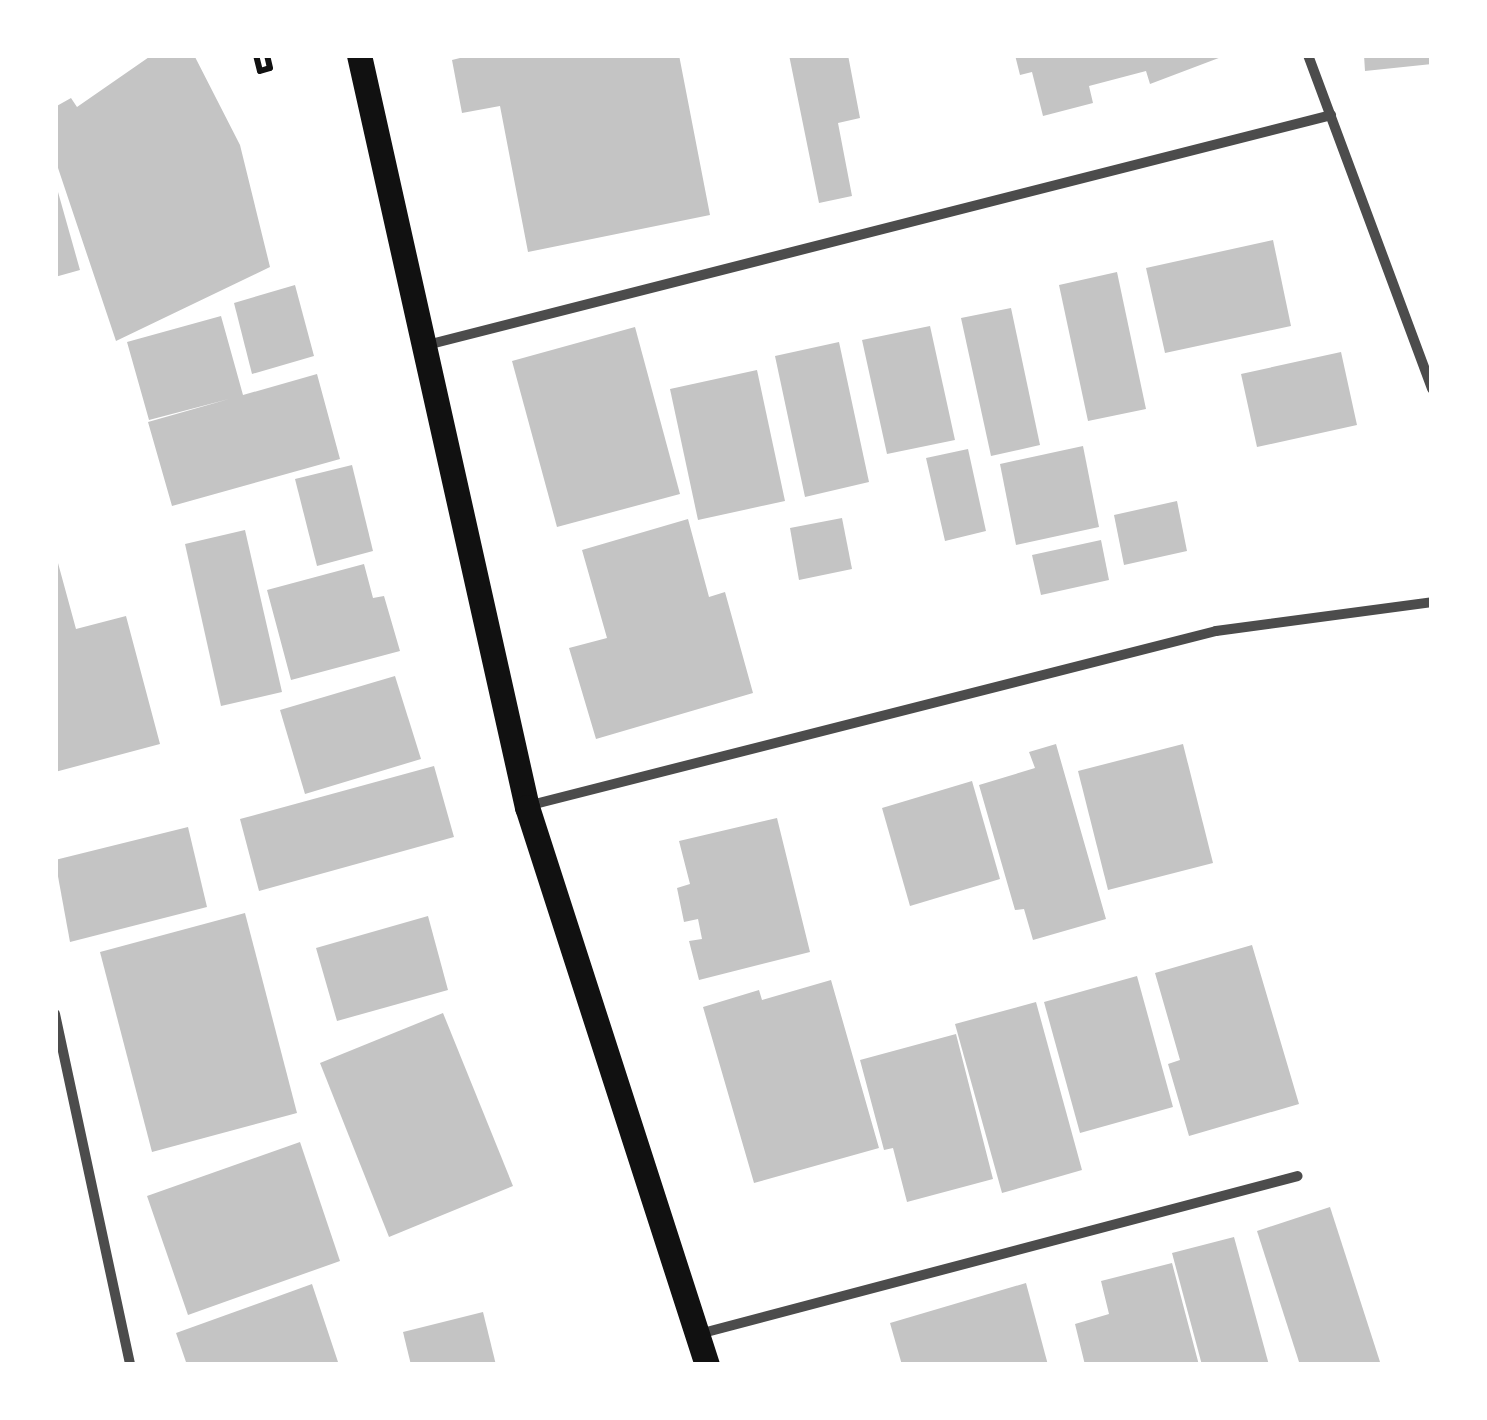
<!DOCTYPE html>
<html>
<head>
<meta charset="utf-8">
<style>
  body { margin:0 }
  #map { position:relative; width:1487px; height:1420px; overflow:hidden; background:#fff; font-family:Commissioner,sans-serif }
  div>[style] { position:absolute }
  .building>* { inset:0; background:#c4c4c4 }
  .path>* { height:6px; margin:-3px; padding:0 3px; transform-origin:3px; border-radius:3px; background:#111 }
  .minor>* { height:10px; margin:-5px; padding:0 5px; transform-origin:5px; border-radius:5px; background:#4c4c4c }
  .primary>* { height:25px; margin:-12.5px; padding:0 12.5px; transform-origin:12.5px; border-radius:12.5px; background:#111 }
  span { translate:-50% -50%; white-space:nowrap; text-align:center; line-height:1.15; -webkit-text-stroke:8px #fff; paint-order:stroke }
  .frame { position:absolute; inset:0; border:58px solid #fff; pointer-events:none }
</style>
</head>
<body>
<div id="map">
  <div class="building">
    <div style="clip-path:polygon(152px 55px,194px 55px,240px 145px,270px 267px,116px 341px,55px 159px,55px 107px,71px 98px,77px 107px)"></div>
    <div style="clip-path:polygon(472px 55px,679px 55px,710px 215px,528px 252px,500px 106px,462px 113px,452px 60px)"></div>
    <div style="clip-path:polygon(789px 55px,848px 55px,860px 118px,838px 123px,852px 196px,819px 203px)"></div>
    <div style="clip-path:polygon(1015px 55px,1224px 55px,1224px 56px,1150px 84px,1146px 71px,1089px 86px,1093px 103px,1043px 116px,1032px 72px,1020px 75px)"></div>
    <div style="clip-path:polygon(1364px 55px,1432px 55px,1432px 64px,1365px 71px)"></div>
    <div style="clip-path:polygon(58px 192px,80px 270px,55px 277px,55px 193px)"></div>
    <div style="clip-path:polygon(1273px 240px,1291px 326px,1165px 353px,1146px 268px)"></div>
    <div style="clip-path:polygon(1117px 272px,1146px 409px,1088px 421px,1059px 285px)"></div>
    <div style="clip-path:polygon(295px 285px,314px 356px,252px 374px,234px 303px)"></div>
    <div style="clip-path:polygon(1011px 308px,1040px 445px,991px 456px,961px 318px)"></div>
    <div style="clip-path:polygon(221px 316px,243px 395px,317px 374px,340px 459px,172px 506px,148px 422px,229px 399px,149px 420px,127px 342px)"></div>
    <div style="clip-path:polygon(930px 326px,955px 440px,887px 454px,862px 340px)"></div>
    <div style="clip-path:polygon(635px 327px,680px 494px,557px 527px,512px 361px)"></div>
    <div style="clip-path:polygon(839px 342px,869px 482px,805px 497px,775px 356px)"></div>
    <div style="clip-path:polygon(1341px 352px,1357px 425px,1257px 447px,1241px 374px)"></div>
    <div style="clip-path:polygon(757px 370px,785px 501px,698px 520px,670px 389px)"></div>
    <div style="clip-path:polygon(1083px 446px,1099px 527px,1016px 545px,1000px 464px)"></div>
    <div style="clip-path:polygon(968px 449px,986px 531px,945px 541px,926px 458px)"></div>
    <div style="clip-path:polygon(352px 465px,373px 551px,317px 566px,295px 479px)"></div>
    <div style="clip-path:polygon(1177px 501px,1187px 551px,1124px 565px,1114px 515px)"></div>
    <div style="clip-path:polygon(842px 518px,852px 569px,799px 580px,790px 528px)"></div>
    <div style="clip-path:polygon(688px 519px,709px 597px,725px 592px,753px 693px,596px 739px,569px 648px,607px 638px,582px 550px)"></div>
    <div style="clip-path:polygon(245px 530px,282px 692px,221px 706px,185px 544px)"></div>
    <div style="clip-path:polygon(1101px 540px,1109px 580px,1041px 595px,1032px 555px)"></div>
    <div style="clip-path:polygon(55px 552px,76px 629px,126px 616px,160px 744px,55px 772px)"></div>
    <div style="clip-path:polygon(364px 564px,373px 598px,384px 596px,400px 651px,291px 680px,267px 590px)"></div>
    <div style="clip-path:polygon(395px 676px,421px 759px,305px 794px,280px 710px)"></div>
    <div style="clip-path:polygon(1056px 744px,1106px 919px,1033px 940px,1024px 909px,1015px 910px,979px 785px,1035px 768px,1029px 752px)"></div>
    <div style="clip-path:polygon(1183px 744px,1213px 863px,1108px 890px,1078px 771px)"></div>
    <div style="clip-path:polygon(434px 766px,454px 837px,259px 891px,240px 819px)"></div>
    <div style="clip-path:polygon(972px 781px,1000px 879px,910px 906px,882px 808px)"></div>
    <div style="clip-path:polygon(777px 818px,810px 952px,699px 980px,689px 941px,702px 939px,698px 919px,684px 922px,677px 888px,690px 884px,679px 841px)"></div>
    <div style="clip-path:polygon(188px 827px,207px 907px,70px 942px,55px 860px)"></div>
    <div style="clip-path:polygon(245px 913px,297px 1113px,152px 1152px,100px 952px)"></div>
    <div style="clip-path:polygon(428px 916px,448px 990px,337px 1021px,316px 948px)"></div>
    <div style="clip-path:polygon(1252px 945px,1299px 1104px,1189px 1136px,1168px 1064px,1180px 1060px,1155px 973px)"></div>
    <div style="clip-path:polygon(1137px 976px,1173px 1107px,1080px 1133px,1044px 1002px)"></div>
    <div style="clip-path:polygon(831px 980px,879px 1148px,754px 1183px,703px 1007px,759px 990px,762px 1000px)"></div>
    <div style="clip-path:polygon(1036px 1002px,1082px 1170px,1002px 1193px,955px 1024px)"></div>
    <div style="clip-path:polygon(443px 1013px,513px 1186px,389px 1237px,320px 1063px)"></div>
    <div style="clip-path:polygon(956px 1034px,993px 1179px,907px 1202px,893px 1148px,884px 1150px,860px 1060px)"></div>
    <div style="clip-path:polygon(300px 1142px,340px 1261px,188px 1315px,147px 1196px)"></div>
    <div style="clip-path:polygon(1330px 1207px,1381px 1365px,1300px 1365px,1257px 1231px)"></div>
    <div style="clip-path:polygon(1234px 1237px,1269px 1365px,1202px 1365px,1172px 1253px)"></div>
    <div style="clip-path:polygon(1172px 1263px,1199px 1365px,1085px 1365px,1075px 1324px,1109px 1314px,1101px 1281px)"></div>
    <div style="clip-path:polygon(1026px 1283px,1048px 1365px,902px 1365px,890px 1323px)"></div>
    <div style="clip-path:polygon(312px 1284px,339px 1365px,187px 1365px,176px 1333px)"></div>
    <div style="clip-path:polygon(483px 1312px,496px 1365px,411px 1365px,403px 1332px)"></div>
  </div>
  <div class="path">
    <div style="left:256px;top:55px;width:16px;rotate:76deg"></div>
    <div style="left:260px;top:71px;width:10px;rotate:-17deg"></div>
    <div style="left:270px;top:68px;width:13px;rotate:-103deg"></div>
  </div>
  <div class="minor">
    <div style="left:1308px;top:55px;width:356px;rotate:69.6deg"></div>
    <div style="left:423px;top:346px;width:937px;rotate:-14.27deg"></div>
    <div style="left:527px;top:806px;width:711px;rotate:-14.25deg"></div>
    <div style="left:1216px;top:631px;width:218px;rotate:-7.6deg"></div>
    <div style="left:55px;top:1014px;width:359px;rotate:77.9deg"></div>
    <div style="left:699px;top:1334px;width:619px;rotate:-14.78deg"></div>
  </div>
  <div class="primary">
    <div style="left:359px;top:55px;width:771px;rotate:77.41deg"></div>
    <div style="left:527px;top:807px;width:586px;rotate:72.12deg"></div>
  </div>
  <div class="frame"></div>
</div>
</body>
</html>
